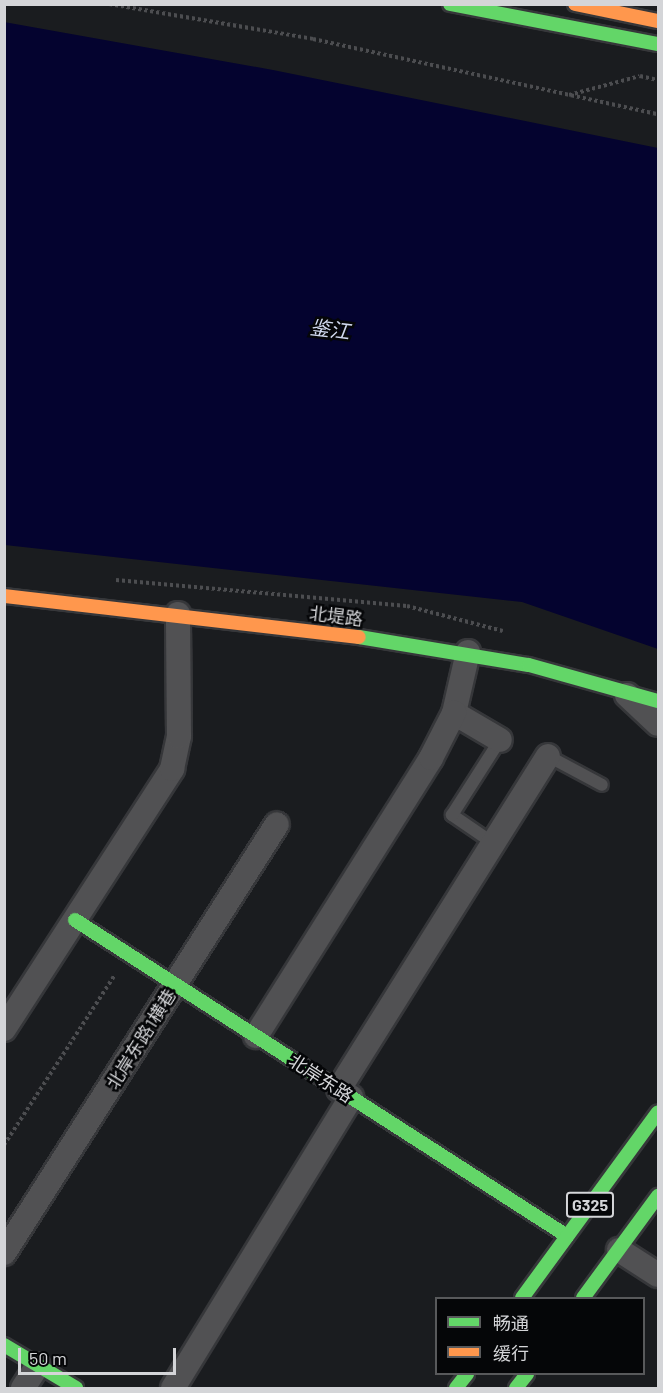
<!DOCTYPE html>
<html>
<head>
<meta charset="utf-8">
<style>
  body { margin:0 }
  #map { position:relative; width:663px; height:1393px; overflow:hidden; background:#1a1c1f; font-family:Barlow,"Noto Sans SC",sans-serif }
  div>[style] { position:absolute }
  .water>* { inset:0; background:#04032f }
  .path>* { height:4px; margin-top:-2px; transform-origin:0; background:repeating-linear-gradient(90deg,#4c4d50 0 3px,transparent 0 6px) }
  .roads { filter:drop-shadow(2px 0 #36373a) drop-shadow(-2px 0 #36373a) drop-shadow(0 2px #36373a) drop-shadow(0 -2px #36373a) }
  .lane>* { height:12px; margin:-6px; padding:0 6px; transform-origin:6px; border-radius:6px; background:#515153 }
  .street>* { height:24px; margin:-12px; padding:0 12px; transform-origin:12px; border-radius:12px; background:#515153 }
  .fast>* { height:14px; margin:-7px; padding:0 7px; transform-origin:7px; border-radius:7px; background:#63d668 }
  .slow>* { height:14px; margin:-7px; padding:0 7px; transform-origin:7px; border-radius:7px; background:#ff974d }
  span { translate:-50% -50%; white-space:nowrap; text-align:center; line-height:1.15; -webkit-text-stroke:5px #050608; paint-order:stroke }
  .shield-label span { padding:2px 4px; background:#050608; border:2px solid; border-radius:4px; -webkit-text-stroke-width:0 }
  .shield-label { font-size:16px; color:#d4d5d8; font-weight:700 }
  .street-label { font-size:18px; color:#d4d5d8 }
  .water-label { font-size:20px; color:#d2daf0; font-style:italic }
  .frame { position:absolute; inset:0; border:6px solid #d4d5d8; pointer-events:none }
  .legend { position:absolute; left:435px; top:1297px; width:210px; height:78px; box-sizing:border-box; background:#050608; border:2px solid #58595b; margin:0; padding:8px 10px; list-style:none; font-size:18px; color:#d4d5d8 }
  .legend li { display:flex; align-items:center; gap:12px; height:30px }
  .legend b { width:30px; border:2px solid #58595b }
  .scale { position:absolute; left:18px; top:1348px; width:158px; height:27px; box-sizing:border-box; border:3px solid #d4d5d8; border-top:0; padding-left:8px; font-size:18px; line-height:21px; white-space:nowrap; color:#d4d5d8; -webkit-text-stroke:4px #050608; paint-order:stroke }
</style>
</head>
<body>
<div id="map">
  <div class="water">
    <div style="clip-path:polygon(4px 22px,273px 70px,658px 148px,658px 649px,522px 602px,5px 545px)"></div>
  </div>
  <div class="path">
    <div style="left:109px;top:4px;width:207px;rotate:9.7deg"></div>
    <div style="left:313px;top:39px;width:353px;rotate:12.3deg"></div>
    <div style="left:569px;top:95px;width:73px;rotate:-15deg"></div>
    <div style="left:640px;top:76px;width:18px;rotate:13deg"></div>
    <div style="left:116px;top:580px;width:292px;rotate:5.1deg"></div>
    <div style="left:407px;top:606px;width:99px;rotate:14.6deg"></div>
    <div style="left:4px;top:1145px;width:203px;rotate:-56.9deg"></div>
  </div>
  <div class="roads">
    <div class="lane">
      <div style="left:548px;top:756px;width:61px;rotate:28.2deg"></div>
      <div style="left:493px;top:843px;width:50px;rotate:-145.7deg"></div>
      <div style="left:452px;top:815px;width:89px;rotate:-57.4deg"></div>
    </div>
    <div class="street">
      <div style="left:468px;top:652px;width:63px;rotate:102.9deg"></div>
      <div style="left:454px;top:713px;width:53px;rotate:30.4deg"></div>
      <div style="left:627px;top:695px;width:42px;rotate:43.1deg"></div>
      <div style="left:4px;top:1029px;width:310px;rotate:-57.1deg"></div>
      <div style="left:172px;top:769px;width:34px;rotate:-78deg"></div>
      <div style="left:179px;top:736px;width:122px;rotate:-90.5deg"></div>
      <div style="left:256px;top:1036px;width:328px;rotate:-57.8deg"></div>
      <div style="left:431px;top:758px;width:51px;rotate:-62.9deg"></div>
      <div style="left:339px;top:1089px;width:393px;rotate:-57.9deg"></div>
      <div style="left:619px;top:1250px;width:46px;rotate:32.7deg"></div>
      <div style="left:4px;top:1253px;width:508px;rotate:-57.53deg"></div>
      <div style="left:23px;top:1388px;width:27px;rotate:-57deg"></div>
      <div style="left:173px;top:1388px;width:341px;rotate:-58.5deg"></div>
    </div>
    <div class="fast">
      <div style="left:450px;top:4px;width:212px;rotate:10.9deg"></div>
      <div style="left:359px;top:637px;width:172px;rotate:9.4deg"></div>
      <div style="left:529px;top:665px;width:134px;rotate:15.6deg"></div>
      <div style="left:75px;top:920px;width:585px;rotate:32.71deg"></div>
      <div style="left:522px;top:1298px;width:230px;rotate:-53.8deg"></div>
      <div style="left:583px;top:1298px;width:127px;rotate:-53.7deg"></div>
      <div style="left:4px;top:1345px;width:84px;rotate:30.8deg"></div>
      <div style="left:456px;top:1388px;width:18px;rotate:-52deg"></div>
      <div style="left:516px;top:1388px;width:18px;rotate:-52deg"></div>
    </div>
    <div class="slow">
      <div style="left:575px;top:4px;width:85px;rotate:11.6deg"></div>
      <div style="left:4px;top:596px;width:357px;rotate:6.6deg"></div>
    </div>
  </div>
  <div class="shield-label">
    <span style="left:590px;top:1205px">G325</span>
  </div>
  <div class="street-label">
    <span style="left:336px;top:616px;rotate:7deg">北堤路</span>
    <span style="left:141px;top:1039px;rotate:-58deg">北岸东路1横巷</span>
    <span style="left:321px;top:1078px;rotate:33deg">北岸东路</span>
  </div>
  <div class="water-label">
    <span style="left:330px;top:329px;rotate:7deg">鉴江</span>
  </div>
  <div class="frame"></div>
  <ul class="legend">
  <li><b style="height:8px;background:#63d668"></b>畅通</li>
  <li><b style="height:8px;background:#ff974d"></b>缓行</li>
  </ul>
  <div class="scale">50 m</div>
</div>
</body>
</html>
